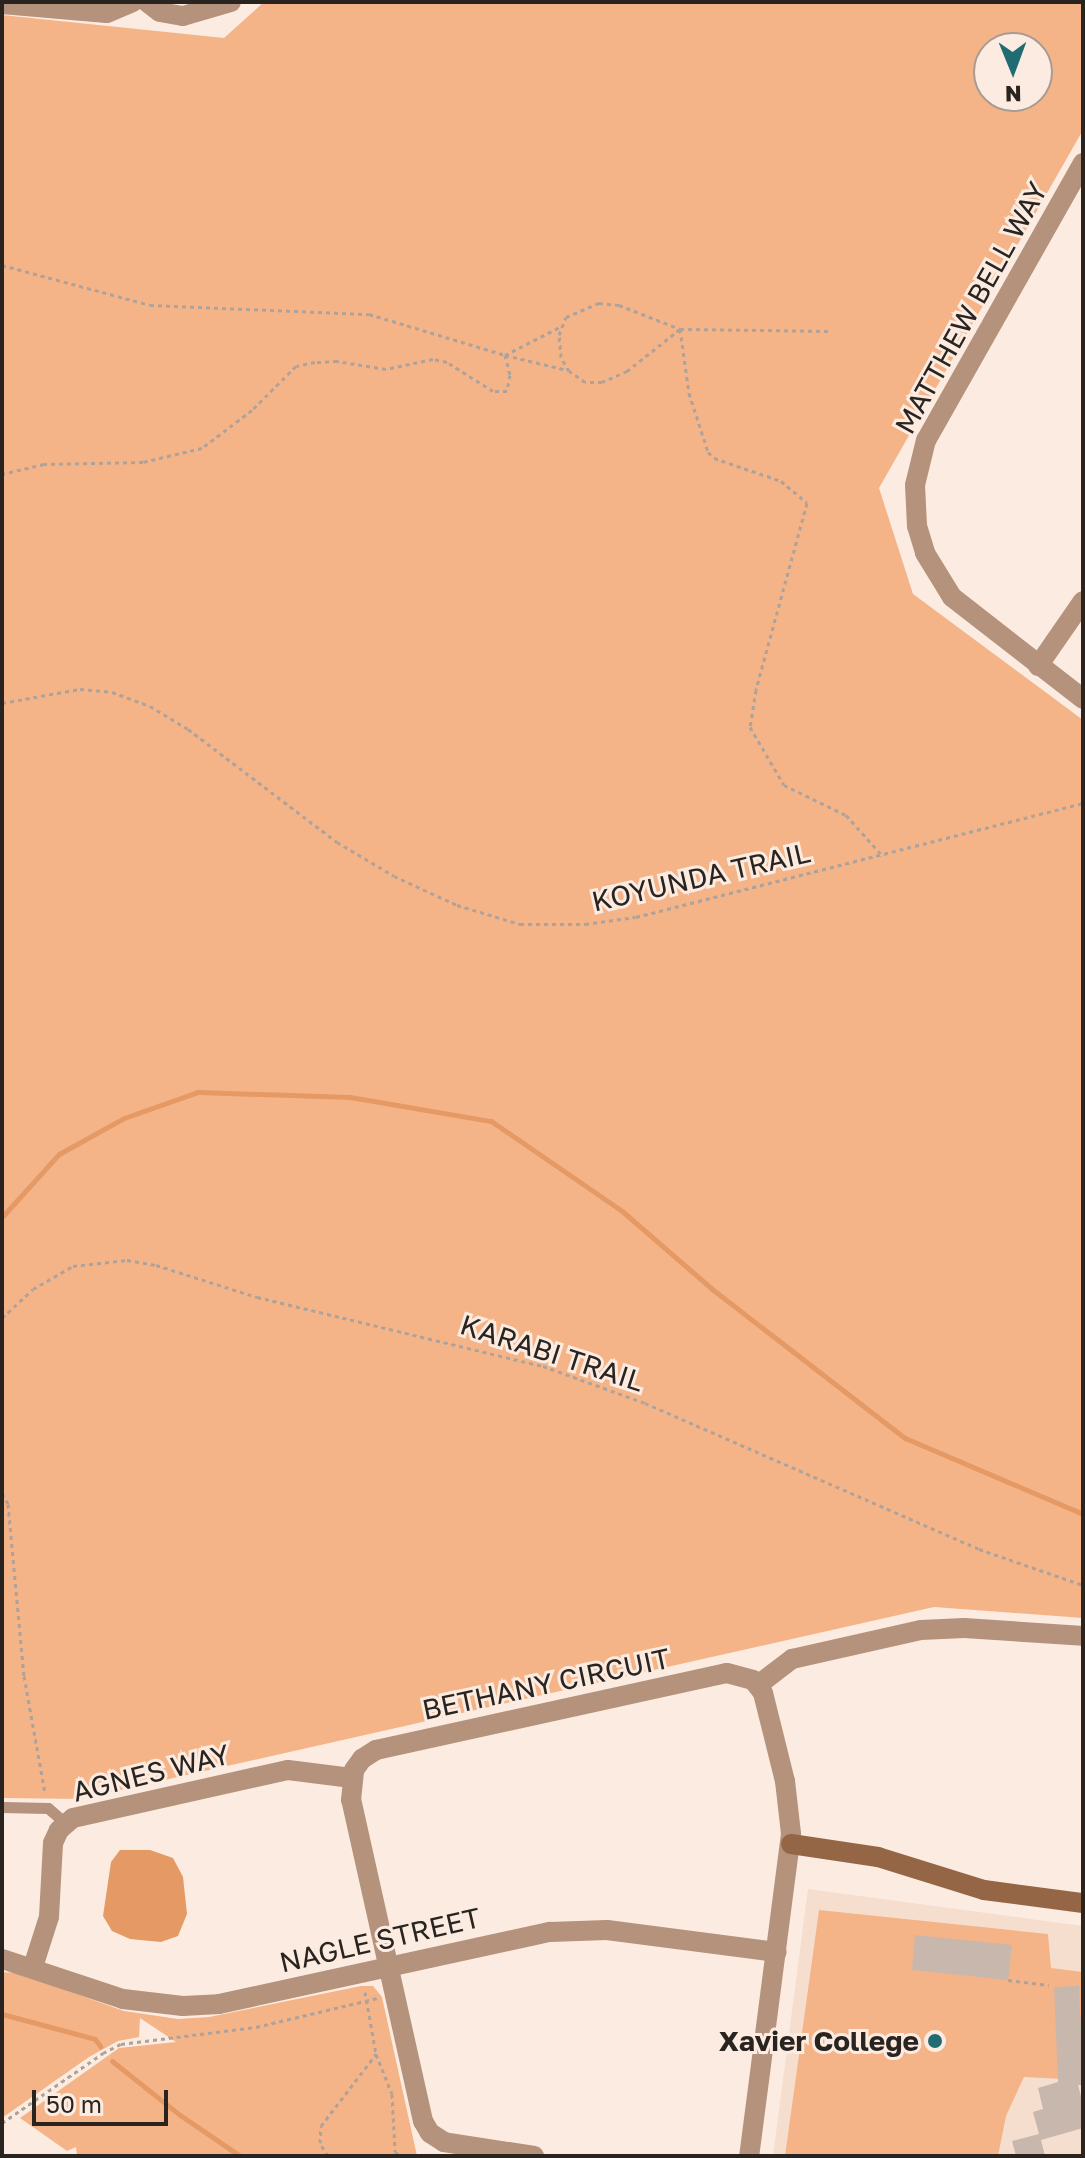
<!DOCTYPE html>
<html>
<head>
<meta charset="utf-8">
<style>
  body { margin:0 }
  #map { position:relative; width:1085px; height:2158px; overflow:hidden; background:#fcebe0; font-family:"Golos Text",sans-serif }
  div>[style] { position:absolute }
  .built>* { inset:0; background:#f6decf }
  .green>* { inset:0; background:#f5b488 }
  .water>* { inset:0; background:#e59964 }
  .stream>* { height:5px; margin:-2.5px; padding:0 2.5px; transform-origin:2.5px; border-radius:2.5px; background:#e59964 }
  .building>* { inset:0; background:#c7b7ad }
  .path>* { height:3px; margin-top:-1.5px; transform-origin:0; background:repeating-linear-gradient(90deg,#afa29a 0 4px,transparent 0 8px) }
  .lane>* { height:11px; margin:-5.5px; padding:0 5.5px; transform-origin:5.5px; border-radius:5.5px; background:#b4927c }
  .street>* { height:20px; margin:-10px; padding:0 10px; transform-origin:10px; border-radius:10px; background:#b4927c }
  .secondary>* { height:20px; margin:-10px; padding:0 10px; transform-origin:10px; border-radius:10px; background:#956645 }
  .dots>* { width:22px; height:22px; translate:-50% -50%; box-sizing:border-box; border:4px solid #fcebe0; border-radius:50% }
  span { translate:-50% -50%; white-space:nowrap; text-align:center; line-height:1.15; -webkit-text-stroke:6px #fcebe0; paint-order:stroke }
  .street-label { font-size:28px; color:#2a2420 }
  .poi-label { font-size:28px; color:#2a2420; font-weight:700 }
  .right { translate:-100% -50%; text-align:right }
  .frame { position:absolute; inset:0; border:4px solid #2a2420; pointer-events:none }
  .north { position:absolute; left:973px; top:32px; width:80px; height:80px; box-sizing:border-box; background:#fcebe0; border:2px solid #a89b93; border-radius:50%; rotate:179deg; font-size:22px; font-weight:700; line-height:32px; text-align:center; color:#2a2420 }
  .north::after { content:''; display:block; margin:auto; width:28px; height:36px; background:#216c73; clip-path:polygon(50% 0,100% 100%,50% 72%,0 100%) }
  .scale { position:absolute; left:32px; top:2090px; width:136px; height:36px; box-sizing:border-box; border:4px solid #2a2420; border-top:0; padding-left:10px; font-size:24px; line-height:28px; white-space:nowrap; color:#2a2420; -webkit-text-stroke:6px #fcebe0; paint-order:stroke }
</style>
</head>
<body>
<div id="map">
  <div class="built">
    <div style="clip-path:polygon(808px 1889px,1083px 1926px,1083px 2156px,773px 2156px)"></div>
  </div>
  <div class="green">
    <div style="clip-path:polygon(evenodd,264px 2px,1083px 2px,1083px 130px,879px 488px,913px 594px,1083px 720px,1083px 1618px,934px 1607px,80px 1799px,2px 1798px,2px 15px,224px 38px,264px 2px,1037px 48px,1037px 96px,989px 96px,989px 48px,1037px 48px)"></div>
    <div style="clip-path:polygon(819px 1910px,1048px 1934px,1051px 1968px,1083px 1972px,1083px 2080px,1024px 2077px,1006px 2116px,998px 2156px,785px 2156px)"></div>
    <div style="clip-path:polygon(2px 1972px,18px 1973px,124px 2011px,178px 2019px,209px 2017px,361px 1986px,373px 1986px,382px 1997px,417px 2156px,77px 2156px,76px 2147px,67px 2151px,20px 2118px,119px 2048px,176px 2042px,140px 2018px,139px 2037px,118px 2041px,89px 2057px,2px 2118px)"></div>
  </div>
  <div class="water">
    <div style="clip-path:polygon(120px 1850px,150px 1850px,173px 1858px,183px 1877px,187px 1914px,178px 1936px,161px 1942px,130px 1939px,112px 1931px,103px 1916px,111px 1862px)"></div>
  </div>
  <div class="stream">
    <div style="left:2px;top:1217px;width:85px;rotate:-47.9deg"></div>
    <div style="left:59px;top:1154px;width:74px;rotate:-29deg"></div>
    <div style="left:124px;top:1118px;width:78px;rotate:-19.4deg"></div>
    <div style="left:198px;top:1092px;width:152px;rotate:1.9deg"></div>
    <div style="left:350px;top:1097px;width:143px;rotate:9.7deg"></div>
    <div style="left:491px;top:1121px;width:159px;rotate:34.5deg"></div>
    <div style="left:622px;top:1211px;width:119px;rotate:40.9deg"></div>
    <div style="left:712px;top:1289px;width:244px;rotate:37.7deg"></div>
    <div style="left:905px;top:1438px;width:194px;rotate:23.1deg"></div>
    <div style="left:2px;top:2014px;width:96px;rotate:15deg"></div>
    <div style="left:95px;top:2039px;width:9px;rotate:54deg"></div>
    <div style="left:112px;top:2061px;width:87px;rotate:38.5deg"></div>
    <div style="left:180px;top:2115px;width:73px;rotate:34.3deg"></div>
  </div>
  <div class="building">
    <div style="clip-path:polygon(915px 1935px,1012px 1945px,1008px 1980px,912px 1970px)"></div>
    <div style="clip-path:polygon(1079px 1986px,1080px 2017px,1083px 2017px,1083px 2085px,1078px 2085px,1083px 2104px,1083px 2128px,1041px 2140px,1045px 2156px,1016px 2156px,1012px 2141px,1039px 2134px,1033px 2112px,1043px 2109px,1038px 2088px,1058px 2082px,1054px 1987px)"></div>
  </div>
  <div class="path">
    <div style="left:2px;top:265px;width:153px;rotate:15.1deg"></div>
    <div style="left:150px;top:305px;width:219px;rotate:2.4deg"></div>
    <div style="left:369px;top:314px;width:142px;rotate:16.8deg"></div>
    <div style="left:505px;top:355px;width:21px;rotate:76deg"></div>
    <div style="left:510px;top:375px;width:16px;rotate:101deg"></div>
    <div style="left:507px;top:391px;width:14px;rotate:180deg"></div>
    <div style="left:493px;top:391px;width:54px;rotate:-147.8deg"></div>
    <div style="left:447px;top:362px;width:14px;rotate:-168deg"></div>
    <div style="left:433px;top:359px;width:48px;rotate:168deg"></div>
    <div style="left:386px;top:369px;width:50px;rotate:-170.7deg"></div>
    <div style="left:337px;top:361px;width:22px;rotate:177deg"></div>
    <div style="left:315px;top:362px;width:19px;rotate:168deg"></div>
    <div style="left:296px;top:366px;width:62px;rotate:135deg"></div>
    <div style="left:252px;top:410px;width:63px;rotate:142.8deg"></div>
    <div style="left:202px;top:448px;width:61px;rotate:166.7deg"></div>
    <div style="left:143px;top:462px;width:99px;rotate:178.8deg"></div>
    <div style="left:44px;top:464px;width:43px;rotate:166.6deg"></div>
    <div style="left:828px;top:331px;width:148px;rotate:-179.2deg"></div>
    <div style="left:680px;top:329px;width:68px;rotate:141.6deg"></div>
    <div style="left:627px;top:371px;width:27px;rotate:156deg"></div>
    <div style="left:602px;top:382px;width:17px;rotate:180deg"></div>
    <div style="left:585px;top:382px;width:19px;rotate:-145deg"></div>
    <div style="left:569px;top:371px;width:16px;rotate:-120deg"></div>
    <div style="left:561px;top:357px;width:22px;rotate:-95deg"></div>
    <div style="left:559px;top:335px;width:19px;rotate:-69deg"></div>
    <div style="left:566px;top:317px;width:36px;rotate:-23deg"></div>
    <div style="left:599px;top:303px;width:20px;rotate:6deg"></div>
    <div style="left:619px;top:305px;width:66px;rotate:21.5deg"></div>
    <div style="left:680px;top:329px;width:65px;rotate:82deg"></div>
    <div style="left:689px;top:393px;width:62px;rotate:72.1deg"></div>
    <div style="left:708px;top:452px;width:8px;rotate:45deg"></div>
    <div style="left:714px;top:458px;width:71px;rotate:18.9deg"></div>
    <div style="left:781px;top:481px;width:34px;rotate:40deg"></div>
    <div style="left:807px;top:503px;width:194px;rotate:105.3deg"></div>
    <div style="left:756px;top:690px;width:37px;rotate:99deg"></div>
    <div style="left:750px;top:727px;width:67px;rotate:59.6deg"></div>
    <div style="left:784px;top:785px;width:69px;rotate:25.8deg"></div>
    <div style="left:846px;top:815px;width:52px;rotate:48.1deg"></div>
    <div style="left:505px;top:355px;width:64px;rotate:13.6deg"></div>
    <div style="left:505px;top:355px;width:64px;rotate:-27deg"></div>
    <div style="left:2px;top:703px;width:79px;rotate:-10.2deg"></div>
    <div style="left:80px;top:689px;width:32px;rotate:5deg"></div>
    <div style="left:112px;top:692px;width:40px;rotate:20.2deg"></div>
    <div style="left:150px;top:706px;width:44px;rotate:31.2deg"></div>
    <div style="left:188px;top:729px;width:187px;rotate:37.2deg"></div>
    <div style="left:337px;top:842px;width:66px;rotate:30.8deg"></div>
    <div style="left:394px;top:876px;width:69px;rotate:24.7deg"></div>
    <div style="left:457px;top:905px;width:66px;rotate:16.8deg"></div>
    <div style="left:520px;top:924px;width:65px"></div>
    <div style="left:585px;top:924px;width:51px;rotate:-7.8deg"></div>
    <div style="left:636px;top:917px;width:461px;rotate:-14.3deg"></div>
    <div style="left:2px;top:1318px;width:42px;rotate:-43.1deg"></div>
    <div style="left:33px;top:1289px;width:46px;rotate:-29.9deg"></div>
    <div style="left:73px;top:1266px;width:54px;rotate:-6.3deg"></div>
    <div style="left:127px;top:1260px;width:29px;rotate:10deg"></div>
    <div style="left:156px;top:1265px;width:106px;rotate:17.6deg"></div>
    <div style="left:257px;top:1297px;width:294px;rotate:13.6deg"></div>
    <div style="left:543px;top:1366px;width:109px;rotate:19.9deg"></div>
    <div style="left:645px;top:1403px;width:365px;rotate:23.6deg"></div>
    <div style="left:979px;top:1549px;width:110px;rotate:19.1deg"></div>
    <div style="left:2px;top:1493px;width:13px;rotate:61deg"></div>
    <div style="left:8px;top:1504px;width:173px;rotate:84.7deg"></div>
    <div style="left:24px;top:1676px;width:119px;rotate:79.8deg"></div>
    <div style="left:1008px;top:1980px;width:41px;rotate:7deg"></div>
    <div style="left:365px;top:1992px;width:63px;rotate:79.9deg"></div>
    <div style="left:376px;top:2054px;width:43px;rotate:68.2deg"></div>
    <div style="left:392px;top:2094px;width:58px;rotate:87deg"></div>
    <div style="left:395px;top:2152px;width:8px;rotate:30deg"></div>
    <div style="left:2px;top:2123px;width:123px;rotate:-34.7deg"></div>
    <div style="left:103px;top:2053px;width:20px;rotate:-27deg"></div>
    <div style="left:121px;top:2044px;width:136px;rotate:-7.2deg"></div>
    <div style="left:256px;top:2027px;width:125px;rotate:-13.4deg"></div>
    <div style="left:328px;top:2156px;width:15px;rotate:-122deg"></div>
    <div style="left:320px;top:2143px;width:17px;rotate:-87deg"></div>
    <div style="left:321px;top:2126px;width:91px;rotate:-52.6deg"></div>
  </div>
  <div class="lane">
    <div style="left:2px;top:1807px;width:46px;rotate:1.2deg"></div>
    <div style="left:48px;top:1808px;width:23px;rotate:41deg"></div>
  </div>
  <div class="street">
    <div style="left:147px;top:2px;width:16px;rotate:38deg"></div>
    <div style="left:160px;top:12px;width:23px;rotate:10deg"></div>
    <div style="left:183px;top:16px;width:50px;rotate:-16.3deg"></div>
    <div style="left:2px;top:4px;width:105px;rotate:4.9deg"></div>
    <div style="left:107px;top:13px;width:28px;rotate:-23deg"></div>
    <div style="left:1083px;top:163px;width:318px;rotate:119.5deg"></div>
    <div style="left:926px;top:440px;width:46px;rotate:103.7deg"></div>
    <div style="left:915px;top:485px;width:41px;rotate:87.2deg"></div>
    <div style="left:917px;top:526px;width:28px;rotate:73deg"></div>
    <div style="left:925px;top:553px;width:52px;rotate:58.5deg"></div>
    <div style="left:952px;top:597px;width:166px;rotate:37.9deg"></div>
    <div style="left:1038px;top:666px;width:79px;rotate:-55.3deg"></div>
    <div style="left:758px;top:1685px;width:43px;rotate:-37.4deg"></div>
    <div style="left:792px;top:1659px;width:132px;rotate:-12.7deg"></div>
    <div style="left:921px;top:1630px;width:43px;rotate:-2.7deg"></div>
    <div style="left:964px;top:1628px;width:119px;rotate:3.8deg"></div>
    <div style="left:2px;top:1959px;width:127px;rotate:18.3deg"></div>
    <div style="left:123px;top:1999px;width:60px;rotate:6.7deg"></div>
    <div style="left:183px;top:2006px;width:36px;rotate:-3deg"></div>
    <div style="left:219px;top:2004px;width:339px;rotate:-12.3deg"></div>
    <div style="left:550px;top:1932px;width:57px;rotate:-2deg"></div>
    <div style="left:607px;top:1930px;width:171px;rotate:7.4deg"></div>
    <div style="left:33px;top:1967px;width:52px;rotate:-72.3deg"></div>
    <div style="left:49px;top:1917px;width:74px;rotate:-86.9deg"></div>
    <div style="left:53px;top:1843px;width:14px;rotate:-65deg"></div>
    <div style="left:59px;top:1830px;width:18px;rotate:-41deg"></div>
    <div style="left:73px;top:1818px;width:220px;rotate:-12.6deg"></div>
    <div style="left:288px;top:1770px;width:64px;rotate:7.2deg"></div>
    <div style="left:534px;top:2156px;width:91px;rotate:-171.2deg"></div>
    <div style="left:444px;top:2142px;width:17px;rotate:-147deg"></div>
    <div style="left:430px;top:2133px;width:14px;rotate:-120deg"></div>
    <div style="left:423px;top:2121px;width:329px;rotate:-102.6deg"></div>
    <div style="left:351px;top:1800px;width:30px;rotate:-84deg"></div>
    <div style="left:354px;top:1770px;width:14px;rotate:-54deg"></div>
    <div style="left:362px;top:1759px;width:17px;rotate:-33deg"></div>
    <div style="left:376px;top:1750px;width:359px;rotate:-12.4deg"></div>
    <div style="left:727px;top:1673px;width:27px;rotate:15deg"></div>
    <div style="left:753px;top:1680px;width:16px;rotate:52deg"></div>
    <div style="left:763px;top:1693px;width:91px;rotate:76deg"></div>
    <div style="left:785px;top:1781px;width:53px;rotate:83.5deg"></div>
    <div style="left:791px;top:1834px;width:325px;rotate:97.4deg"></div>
  </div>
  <div class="secondary">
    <div style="left:791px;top:1844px;width:88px;rotate:8.5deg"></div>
    <div style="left:878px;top:1857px;width:111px;rotate:17.3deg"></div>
    <div style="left:984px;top:1890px;width:100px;rotate:7.5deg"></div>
  </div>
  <div class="dots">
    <div style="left:935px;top:2041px;background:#216c73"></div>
  </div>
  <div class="street-label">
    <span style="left:971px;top:308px;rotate:-61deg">MATTHEW BELL WAY</span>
    <span style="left:701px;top:877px;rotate:-13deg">KOYUNDA TRAIL</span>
    <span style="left:552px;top:1353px;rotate:18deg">KARABI TRAIL</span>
    <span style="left:546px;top:1684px;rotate:-12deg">BETHANY CIRCUIT</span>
    <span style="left:151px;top:1773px;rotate:-14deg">AGNES WAY</span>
    <span style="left:380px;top:1940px;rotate:-13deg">NAGLE STREET</span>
  </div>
  <div class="poi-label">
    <span class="right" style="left:919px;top:2041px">Xavier College</span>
  </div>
  <div class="frame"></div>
  <div class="north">N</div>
  <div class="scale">50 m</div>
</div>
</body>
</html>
